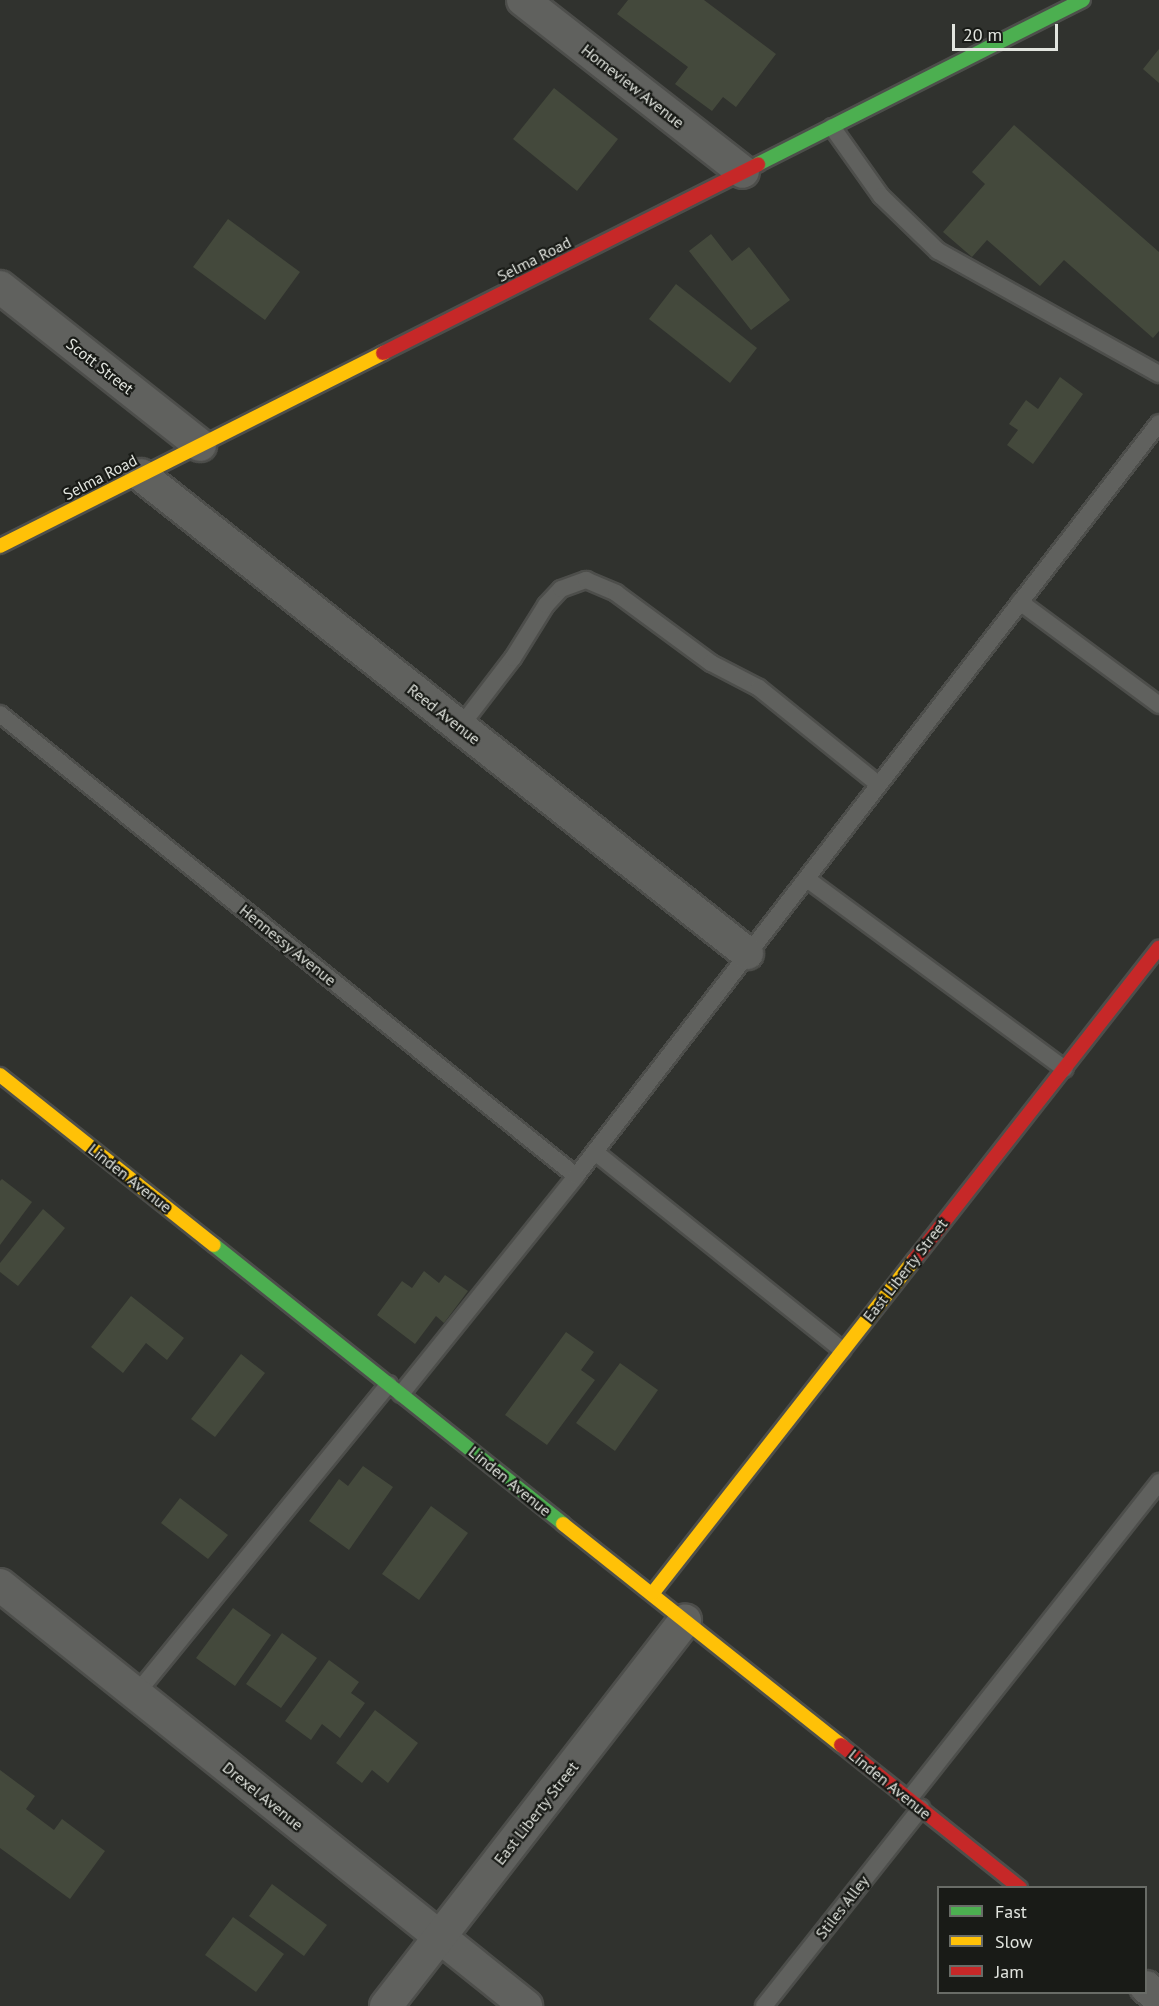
<!DOCTYPE html>
<html>
<head>
<meta charset="utf-8">
<style>
  body { margin:0 }
  #map { position:relative; width:1159px; height:2006px; overflow:hidden; background:#30322e; font-family:"PT Sans",sans-serif }
  div>[style] { position:absolute }
  .building>* { inset:0; background:#44493c }
  .roads { filter:drop-shadow(2px 0 #4d4e4b) drop-shadow(-2px 0 #4d4e4b) drop-shadow(0 2px #4d4e4b) drop-shadow(0 -2px #4d4e4b) }
  .lane>* { height:16px; margin:-8px; padding:0 8px; transform-origin:8px; border-radius:8px; background:#60615e }
  .street>* { height:32px; margin:-16px; padding:0 16px; transform-origin:16px; border-radius:16px; background:#60615e }
  .fast>* { height:14px; margin:-7px; padding:0 7px; transform-origin:7px; border-radius:7px; background:#4caf50 }
  .slow>* { height:14px; margin:-7px; padding:0 7px; transform-origin:7px; border-radius:7px; background:#ffc107 }
  .jam>* { height:14px; margin:-7px; padding:0 7px; transform-origin:7px; border-radius:7px; background:#c62828 }
  span { translate:-50% -50%; white-space:nowrap; text-align:center; line-height:1.15; -webkit-text-stroke:4.5px #191b17; paint-order:stroke }
  .street-label { font-size:16px; color:#e2e5df }
  .legend { position:absolute; left:937px; top:1886px; width:210px; height:108px; box-sizing:border-box; background:#191b17; border:2px solid #696c67; margin:0; padding:8px 10px; list-style:none; font-size:18px; color:#e2e5df }
  .legend li { display:flex; align-items:center; gap:12px; height:30px }
  .legend b { width:30px; border:2px solid #696c67 }
  .scale { position:absolute; left:952px; top:24px; width:106px; height:27px; box-sizing:border-box; border:3px solid #e2e5df; border-top:0; padding-left:8px; font-size:18px; line-height:21px; white-space:nowrap; color:#e2e5df; -webkit-text-stroke:4px #191b17; paint-order:stroke }
</style>
</head>
<body>
<div id="map">
  <div class="building">
    <div style="clip-path:polygon(628px 0,704px 0,776px 54px,736px 107px,723px 97px,712px 111px,675px 84px,688px 67px,617px 14px)"></div>
    <div style="clip-path:polygon(1159px 49px,1159px 83px,1143px 69px)"></div>
    <div style="clip-path:polygon(554px 88px,618px 139px,577px 191px,513px 139px)"></div>
    <div style="clip-path:polygon(1014px 125px,1159px 252px,1159px 331px,1153px 338px,1064px 260px,1040px 286px,987px 240px,972px 257px,943px 232px,985px 184px,972px 172px)"></div>
    <div style="clip-path:polygon(228px 219px,300px 272px,265px 320px,193px 267px)"></div>
    <div style="clip-path:polygon(711px 234px,732px 261px,749px 247px,790px 300px,751px 330px,689px 251px)"></div>
    <div style="clip-path:polygon(676px 284px,757px 348px,730px 383px,649px 319px)"></div>
    <div style="clip-path:polygon(1060px 377px,1083px 394px,1033px 464px,1007px 445px,1018px 430px,1009px 424px,1026px 400px,1038px 409px)"></div>
    <div style="clip-path:polygon(2px 1179px,32px 1202px,0 1245px,0 1181px)"></div>
    <div style="clip-path:polygon(43px 1209px,65px 1228px,18px 1286px,0 1272px,0 1263px)"></div>
    <div style="clip-path:polygon(424px 1271px,439px 1283px,445px 1275px,468px 1291px,444px 1323px,436px 1316px,415px 1344px,377px 1315px,402px 1281px,412px 1288px)"></div>
    <div style="clip-path:polygon(131px 1296px,184px 1338px,167px 1360px,146px 1343px,123px 1373px,91px 1347px)"></div>
    <div style="clip-path:polygon(566px 1332px,594px 1352px,581px 1370px,595px 1380px,547px 1445px,505px 1415px)"></div>
    <div style="clip-path:polygon(241px 1354px,265px 1373px,215px 1437px,191px 1419px)"></div>
    <div style="clip-path:polygon(620px 1363px,658px 1390px,615px 1451px,576px 1423px)"></div>
    <div style="clip-path:polygon(363px 1466px,393px 1487px,349px 1550px,309px 1521px,339px 1479px,348px 1486px)"></div>
    <div style="clip-path:polygon(180px 1498px,228px 1535px,208px 1559px,161px 1523px)"></div>
    <div style="clip-path:polygon(431px 1506px,468px 1533px,419px 1600px,382px 1574px)"></div>
    <div style="clip-path:polygon(233px 1608px,271px 1635px,235px 1686px,196px 1658px)"></div>
    <div style="clip-path:polygon(282px 1633px,317px 1658px,281px 1708px,246px 1684px)"></div>
    <div style="clip-path:polygon(329px 1660px,359px 1682px,351px 1693px,365px 1703px,340px 1738px,322px 1724px,311px 1740px,285px 1721px)"></div>
    <div style="clip-path:polygon(375px 1710px,418px 1743px,388px 1783px,372px 1770px,362px 1783px,336px 1763px)"></div>
    <div style="clip-path:polygon(0 1770px,35px 1796px,26px 1809px,54px 1830px,62px 1819px,105px 1851px,70px 1899px,0 1848px)"></div>
    <div style="clip-path:polygon(272px 1884px,327px 1925px,304px 1956px,249px 1916px)"></div>
    <div style="clip-path:polygon(233px 1917px,284px 1954px,256px 1992px,205px 1955px)"></div>
  </div>
  <div class="roads">
    <div class="lane">
      <div style="left:832px;top:127px;width:85px;rotate:54.6deg"></div>
      <div style="left:881px;top:196px;width:79px;rotate:44deg"></div>
      <div style="left:938px;top:251px;width:253px;rotate:29.1deg"></div>
      <div style="left:1020px;top:602px;width:173px;rotate:36.5deg"></div>
      <div style="left:0;top:714px;width:738px;rotate:38.73deg"></div>
      <div style="left:460px;top:727px;width:87px;rotate:-52.5deg"></div>
      <div style="left:513px;top:658px;width:62px;rotate:-58.1deg"></div>
      <div style="left:546px;top:605px;width:22px;rotate:-47deg"></div>
      <div style="left:561px;top:589px;width:27px;rotate:-20deg"></div>
      <div style="left:586px;top:580px;width:33px;rotate:23deg"></div>
      <div style="left:616px;top:593px;width:118px;rotate:36.4deg"></div>
      <div style="left:711px;top:663px;width:54px;rotate:27.5deg"></div>
      <div style="left:759px;top:688px;width:153px;rotate:38.9deg"></div>
      <div style="left:807px;top:879px;width:320px;rotate:36.4deg"></div>
      <div style="left:595px;top:1152px;width:317px;rotate:38.7deg"></div>
      <div style="left:401px;top:1394px;width:280px;rotate:-51.2deg"></div>
      <div style="left:576px;top:1176px;width:952px;rotate:-52.25deg"></div>
      <div style="left:136px;top:1694px;width:400px;rotate:-50.8deg"></div>
      <div style="left:909px;top:1799px;width:404px;rotate:-51.7deg"></div>
      <div style="left:764px;top:2006px;width:253px;rotate:-51.6deg"></div>
    </div>
    <div class="street">
      <div style="left:523px;top:0;width:279px;rotate:38deg"></div>
      <div style="left:0;top:287px;width:255px;rotate:38.3deg"></div>
      <div style="left:141px;top:475px;width:772px;rotate:38.27deg"></div>
      <div style="left:0;top:1585px;width:674px;rotate:38.67deg"></div>
      <div style="left:1146px;top:1987px;width:17px;rotate:40deg"></div>
      <div style="left:386px;top:2006px;width:488px;rotate:-52.2deg"></div>
    </div>
    <div class="fast">
      <div style="left:758px;top:164px;width:364px;rotate:-26.8deg"></div>
      <div style="left:214px;top:1245px;width:447px;rotate:38.6deg"></div>
    </div>
    <div class="slow">
      <div style="left:0;top:546px;width:429px;rotate:-26.7deg"></div>
      <div style="left:0;top:1075px;width:273px;rotate:38.5deg"></div>
      <div style="left:563px;top:1524px;width:355px;rotate:38.5deg"></div>
      <div style="left:652px;top:1594px;width:424px;rotate:-51.9deg"></div>
    </div>
    <div class="jam">
      <div style="left:383px;top:353px;width:420px;rotate:-26.7deg"></div>
      <div style="left:914px;top:1260px;width:397px;rotate:-51.9deg"></div>
      <div style="left:841px;top:1745px;width:229px;rotate:38.6deg"></div>
    </div>
  </div>
  <div class="street-label">
    <span style="left:633px;top:86px;rotate:38deg">Homeview Avenue</span>
    <span style="left:534px;top:259px;rotate:-27deg">Selma Road</span>
    <span style="left:100px;top:366px;rotate:38deg">Scott Street</span>
    <span style="left:100px;top:477px;rotate:-27deg">Selma Road</span>
    <span style="left:444px;top:714px;rotate:38deg">Reed Avenue</span>
    <span style="left:288px;top:945px;rotate:39deg">Hennessy Avenue</span>
    <span style="left:130px;top:1178px;rotate:38deg">Linden Avenue</span>
    <span style="left:905px;top:1270px;rotate:-52deg">East Liberty Street</span>
    <span style="left:510px;top:1481px;rotate:39deg">Linden Avenue</span>
    <span style="left:890px;top:1784px;rotate:39deg">Linden Avenue</span>
    <span style="left:263px;top:1796px;rotate:39deg">Drexel Avenue</span>
    <span style="left:536px;top:1813px;rotate:-52deg">East Liberty Street</span>
    <span style="left:842px;top:1907px;rotate:-52deg">Stiles Alley</span>
  </div>
  <ul class="legend">
  <li><b style="height:8px;background:#4caf50"></b>Fast</li>
  <li><b style="height:8px;background:#ffc107"></b>Slow</li>
  <li><b style="height:8px;background:#c62828"></b>Jam</li>
  </ul>
  <div class="scale">20 m</div>
</div>
</body>
</html>
